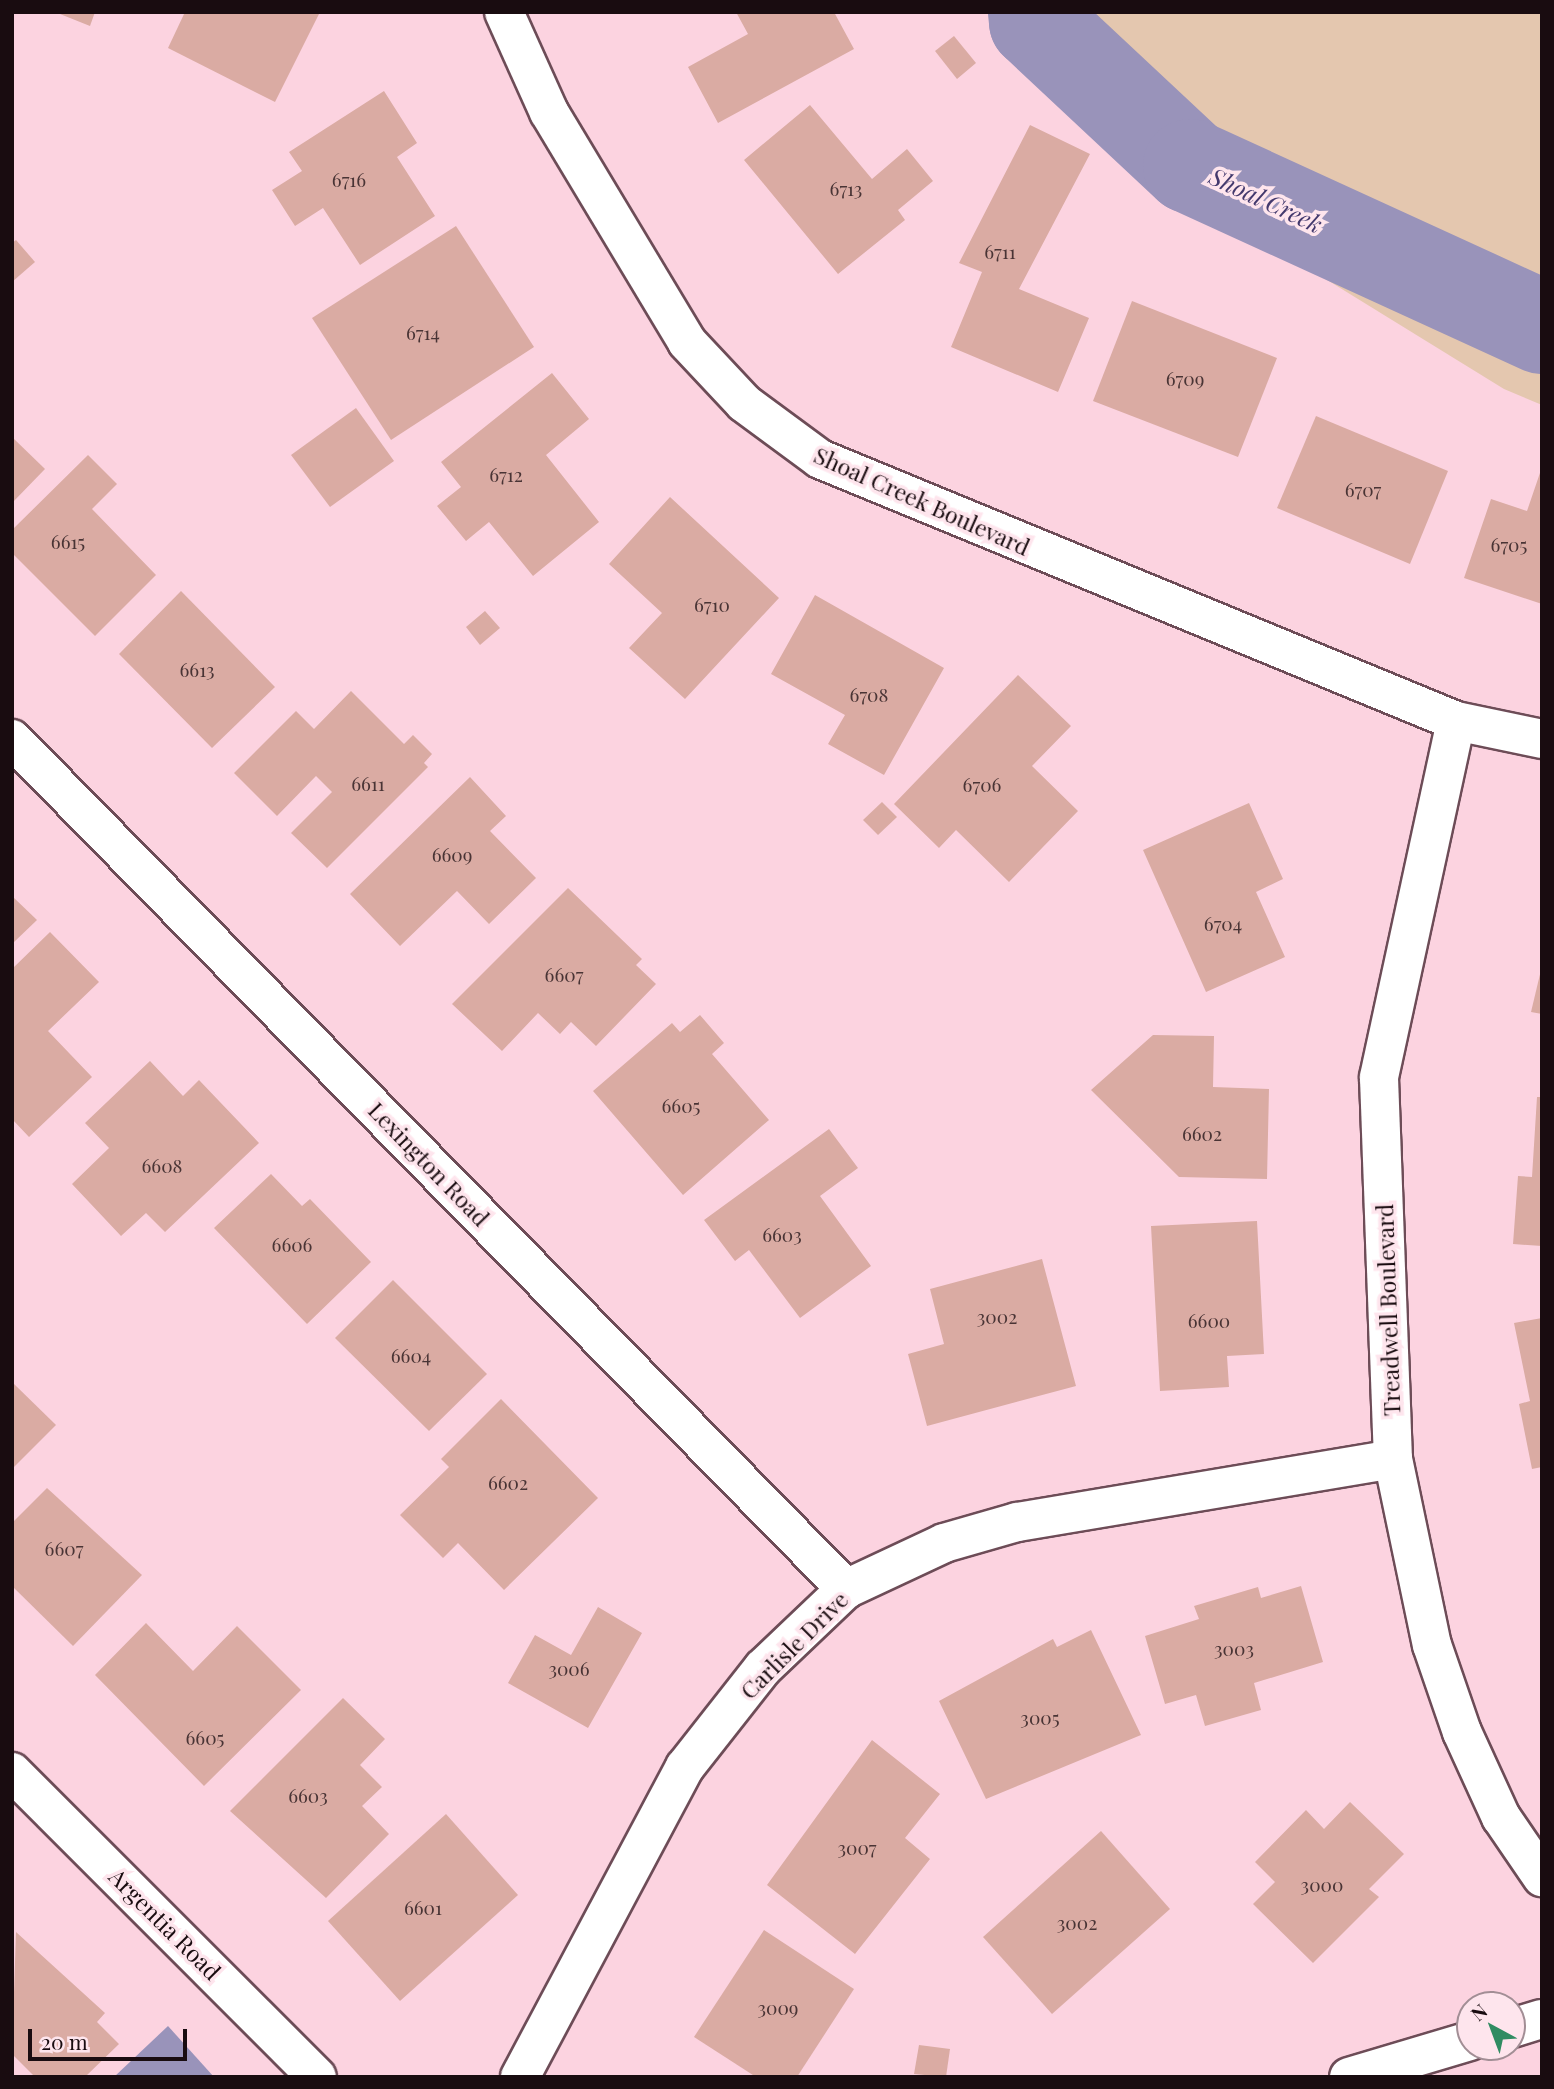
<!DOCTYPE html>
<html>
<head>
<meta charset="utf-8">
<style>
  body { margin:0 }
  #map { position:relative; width:1554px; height:2089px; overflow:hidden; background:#fcd3e0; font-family:"Playfair Display",serif }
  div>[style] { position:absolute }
  .green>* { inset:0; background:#e4c7af }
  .water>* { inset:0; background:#9993ba }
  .river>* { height:94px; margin:-47px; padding:0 47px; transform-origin:47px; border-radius:47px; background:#9993ba }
  .building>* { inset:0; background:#daaba3 }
  .roads { filter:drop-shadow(2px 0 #6d4c57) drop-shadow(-2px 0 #6d4c57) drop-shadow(0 2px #6d4c57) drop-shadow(0 -2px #6d4c57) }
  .minor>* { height:38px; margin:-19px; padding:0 19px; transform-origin:19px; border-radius:19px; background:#fff }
  .tertiary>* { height:38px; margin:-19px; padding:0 19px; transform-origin:19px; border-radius:19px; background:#fff }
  span { translate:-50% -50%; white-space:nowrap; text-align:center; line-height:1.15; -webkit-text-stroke:7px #fee5ed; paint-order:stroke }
  .number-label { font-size:19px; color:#493435 }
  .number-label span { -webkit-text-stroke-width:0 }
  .street-label { font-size:23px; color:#190c10 }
  .water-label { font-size:24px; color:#43396d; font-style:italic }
  .frame { position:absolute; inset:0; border:14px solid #190c10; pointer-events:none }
  .north { position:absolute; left:1456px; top:1991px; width:70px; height:70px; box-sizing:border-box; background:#fee5ed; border:2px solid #a28e95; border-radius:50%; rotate:319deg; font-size:19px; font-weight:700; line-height:28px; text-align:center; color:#190c10 }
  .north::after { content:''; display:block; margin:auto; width:24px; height:32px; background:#308c62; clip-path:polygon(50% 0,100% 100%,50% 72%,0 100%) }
  .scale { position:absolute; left:28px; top:2029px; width:159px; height:32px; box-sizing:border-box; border:4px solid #190c10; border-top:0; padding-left:9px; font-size:21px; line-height:24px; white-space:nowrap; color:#190c10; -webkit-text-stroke:5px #fee5ed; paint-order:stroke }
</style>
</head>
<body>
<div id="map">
  <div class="green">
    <div style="clip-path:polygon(1014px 12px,1542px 12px,1542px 405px,1504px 389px,1152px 172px)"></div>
  </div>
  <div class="water">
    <div style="clip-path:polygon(168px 2026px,214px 2077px,114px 2077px)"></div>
  </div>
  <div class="river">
    <div style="left:1035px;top:12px;width:10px;rotate:84deg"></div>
    <div style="left:1036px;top:22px;width:211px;rotate:43.1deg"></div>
    <div style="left:1190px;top:166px;width:387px;rotate:24.6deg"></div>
  </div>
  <div class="building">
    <div style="clip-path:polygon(55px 12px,95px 12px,90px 26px)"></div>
    <div style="clip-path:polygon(185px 12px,320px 12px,275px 102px,168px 48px)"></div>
    <div style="clip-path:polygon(736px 12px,834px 12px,854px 49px,718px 123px,688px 67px,748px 34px)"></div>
    <div style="clip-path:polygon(954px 36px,976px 63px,957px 79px,935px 51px)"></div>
    <div style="clip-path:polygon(384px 91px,417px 143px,397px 157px,435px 216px,360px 265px,323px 208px,295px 226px,272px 190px,302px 171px,289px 152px)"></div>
    <div style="clip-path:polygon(810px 105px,872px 179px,907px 149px,933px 181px,898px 210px,905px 220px,838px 274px,744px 160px)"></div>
    <div style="clip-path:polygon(1030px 125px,1090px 154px,1019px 289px,1089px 318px,1058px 392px,951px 347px,982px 272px,959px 263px)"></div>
    <div style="clip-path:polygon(456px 226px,534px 347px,391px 440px,312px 318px)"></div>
    <div style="clip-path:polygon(16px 240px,35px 262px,12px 282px,12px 243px)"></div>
    <div style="clip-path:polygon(1132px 301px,1277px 358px,1238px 457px,1093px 401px)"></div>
    <div style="clip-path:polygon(552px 373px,589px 419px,546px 455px,599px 522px,533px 576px,489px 522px,466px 541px,437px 506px,461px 487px,441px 462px)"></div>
    <div style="clip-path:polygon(356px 408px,394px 461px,330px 507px,291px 455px)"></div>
    <div style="clip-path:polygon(1316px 416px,1448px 471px,1410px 564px,1277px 508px)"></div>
    <div style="clip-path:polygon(12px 437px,45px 469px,12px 503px)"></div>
    <div style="clip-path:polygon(88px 455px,117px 484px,92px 509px,156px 575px,95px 636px,12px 553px,12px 530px)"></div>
    <div style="clip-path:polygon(1542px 467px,1542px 604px,1464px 578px,1491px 499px,1527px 511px)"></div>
    <div style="clip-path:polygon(670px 497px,779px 598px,685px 699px,629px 648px,662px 613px,609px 564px)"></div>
    <div style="clip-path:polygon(181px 591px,275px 687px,212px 748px,119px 654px)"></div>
    <div style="clip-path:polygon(815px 595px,944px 668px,884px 775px,828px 744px,845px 715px,771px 674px)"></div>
    <div style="clip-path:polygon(485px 611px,500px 628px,480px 645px,466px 627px)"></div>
    <div style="clip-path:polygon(1018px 675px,1071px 726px,1032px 766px,1078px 811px,1009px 882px,956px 830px,939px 848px,894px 804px)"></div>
    <div style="clip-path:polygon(351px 691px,404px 744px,413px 735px,432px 754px,424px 763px,428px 767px,327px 868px,291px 833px,332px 792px,316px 776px,277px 816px,234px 773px,296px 711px,314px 729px)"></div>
    <div style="clip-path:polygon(470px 777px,506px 816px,490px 831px,536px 878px,489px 924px,457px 891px,400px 946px,350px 894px)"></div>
    <div style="clip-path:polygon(882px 802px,897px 817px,878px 835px,863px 820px)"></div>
    <div style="clip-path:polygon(1249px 803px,1283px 879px,1256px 892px,1285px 957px,1206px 992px,1143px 850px)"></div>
    <div style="clip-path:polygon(568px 888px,642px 959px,636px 965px,656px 984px,596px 1046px,571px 1022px,560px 1034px,538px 1013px,502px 1051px,452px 1004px)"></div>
    <div style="clip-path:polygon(12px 896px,37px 920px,12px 944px)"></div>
    <div style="clip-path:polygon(50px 932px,99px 982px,48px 1031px,92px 1077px,29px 1137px,12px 1119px,12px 969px)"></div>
    <div style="clip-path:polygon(1541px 970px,1542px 970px,1542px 1014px,1531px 1012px)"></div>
    <div style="clip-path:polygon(700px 1015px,724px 1043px,712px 1054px,769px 1120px,683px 1195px,593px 1091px,672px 1023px,680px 1032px)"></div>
    <div style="clip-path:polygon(1153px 1035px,1214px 1036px,1213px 1087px,1269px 1089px,1267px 1179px,1179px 1177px,1091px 1090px)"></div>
    <div style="clip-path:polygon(150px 1061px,183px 1096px,199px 1080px,259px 1143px,165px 1232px,146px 1213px,121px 1236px,72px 1184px,109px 1148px,85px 1123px)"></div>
    <div style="clip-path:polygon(1537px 1097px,1542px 1097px,1542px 1246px,1513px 1244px,1518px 1176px,1532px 1177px)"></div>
    <div style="clip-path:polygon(829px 1129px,858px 1168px,820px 1196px,871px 1266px,800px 1318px,749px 1250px,735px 1261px,704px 1220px)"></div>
    <div style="clip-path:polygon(271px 1174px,302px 1206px,310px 1199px,371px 1262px,307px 1324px,214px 1228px)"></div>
    <div style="clip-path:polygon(1257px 1221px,1264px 1354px,1227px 1356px,1229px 1387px,1160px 1391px,1151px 1226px)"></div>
    <div style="clip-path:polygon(1042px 1259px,1076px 1386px,927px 1426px,908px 1354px,944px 1344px,930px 1289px)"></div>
    <div style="clip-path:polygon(393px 1280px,487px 1374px,429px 1431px,335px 1338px)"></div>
    <div style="clip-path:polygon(1542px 1318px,1542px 1467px,1532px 1469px,1519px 1404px,1530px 1401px,1514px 1323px)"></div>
    <div style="clip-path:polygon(12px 1382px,56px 1425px,12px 1469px)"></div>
    <div style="clip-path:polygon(501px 1399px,598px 1498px,504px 1590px,458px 1543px,443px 1558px,400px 1515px,449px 1467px,441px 1459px)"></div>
    <div style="clip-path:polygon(47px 1488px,142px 1575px,73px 1646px,12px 1586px,12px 1523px)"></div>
    <div style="clip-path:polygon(1301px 1586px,1323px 1662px,1254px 1683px,1261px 1710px,1205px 1726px,1196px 1695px,1165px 1704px,1145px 1636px,1199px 1619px,1194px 1606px,1258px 1587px,1261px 1598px)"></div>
    <div style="clip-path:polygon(598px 1607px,642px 1633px,588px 1728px,508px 1683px,535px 1635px,571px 1655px)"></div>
    <div style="clip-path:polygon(146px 1623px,193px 1671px,237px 1626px,301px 1690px,204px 1786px,95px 1675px)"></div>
    <div style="clip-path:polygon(1091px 1630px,1141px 1735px,986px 1799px,939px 1701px,1053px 1639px,1057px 1647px)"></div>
    <div style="clip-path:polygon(343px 1698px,385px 1739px,360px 1765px,382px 1787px,362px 1806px,389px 1834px,326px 1898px,230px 1811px)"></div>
    <div style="clip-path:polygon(872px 1740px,940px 1794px,905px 1838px,930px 1859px,855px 1954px,767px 1885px)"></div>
    <div style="clip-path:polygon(1350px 1802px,1404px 1854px,1369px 1889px,1379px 1897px,1313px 1963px,1253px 1904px,1275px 1882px,1255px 1862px,1306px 1810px,1324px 1829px)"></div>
    <div style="clip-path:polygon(446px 1814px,518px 1895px,400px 2001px,328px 1921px)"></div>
    <div style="clip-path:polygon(1101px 1831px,1170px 1909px,1052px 2014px,983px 1937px)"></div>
    <div style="clip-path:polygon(764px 1930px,854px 1989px,797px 2077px,756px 2077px,694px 2037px)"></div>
    <div style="clip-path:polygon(16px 1932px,105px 2013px,97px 2022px,119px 2044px,85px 2077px,35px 2077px,12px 2054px)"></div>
    <div style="clip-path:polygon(919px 2045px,950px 2049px,946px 2077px,914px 2074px)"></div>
  </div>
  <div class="roads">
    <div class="minor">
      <div style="left:1456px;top:721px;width:365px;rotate:102.2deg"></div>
      <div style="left:1379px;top:1078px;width:381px;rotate:87.9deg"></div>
      <div style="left:1393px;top:1459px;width:190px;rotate:78.2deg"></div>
      <div style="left:1432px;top:1645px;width:92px;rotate:71deg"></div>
      <div style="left:1462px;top:1732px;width:94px;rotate:65.4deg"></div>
      <div style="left:1501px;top:1817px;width:73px;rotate:55.7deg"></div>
      <div style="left:12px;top:739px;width:1191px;rotate:45.54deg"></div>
      <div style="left:12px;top:1772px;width:431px;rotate:45deg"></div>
      <div style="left:1512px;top:2028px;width:31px;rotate:-17deg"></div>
      <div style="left:520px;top:2077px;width:351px;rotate:-62deg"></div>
      <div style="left:685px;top:1767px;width:126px;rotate:-51.8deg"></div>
      <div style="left:763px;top:1668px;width:115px;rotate:-43.6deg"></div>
      <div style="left:846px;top:1589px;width:108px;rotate:-25.1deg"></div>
      <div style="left:944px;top:1543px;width:76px;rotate:-16deg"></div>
      <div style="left:1017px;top:1522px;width:381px;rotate:-9.5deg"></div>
      <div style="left:1349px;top:2077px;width:126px;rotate:-16.6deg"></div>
    </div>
    <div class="tertiary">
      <div style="left:504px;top:12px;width:110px;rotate:65.8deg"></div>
      <div style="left:549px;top:112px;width:268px;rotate:59deg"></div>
      <div style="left:687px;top:342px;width:83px;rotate:46.9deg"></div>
      <div style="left:744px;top:403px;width:94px;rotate:36.4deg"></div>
      <div style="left:820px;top:459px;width:688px;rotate:22.39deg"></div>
      <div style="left:1456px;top:721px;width:88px;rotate:11.8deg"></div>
    </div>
  </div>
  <div class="number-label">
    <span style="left:349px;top:180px">6716</span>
    <span style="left:846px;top:189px">6713</span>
    <span style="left:1000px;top:252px">6711</span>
    <span style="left:423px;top:333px">6714</span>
    <span style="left:1185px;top:379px">6709</span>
    <span style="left:506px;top:475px">6712</span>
    <span style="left:1363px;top:490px">6707</span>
    <span style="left:68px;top:542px">6615</span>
    <span style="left:1509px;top:545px">6705</span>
    <span style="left:712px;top:605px">6710</span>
    <span style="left:197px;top:670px">6613</span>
    <span style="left:869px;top:695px">6708</span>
    <span style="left:368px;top:784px">6611</span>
    <span style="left:982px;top:785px">6706</span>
    <span style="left:452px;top:855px">6609</span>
    <span style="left:1223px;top:924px">6704</span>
    <span style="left:564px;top:975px">6607</span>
    <span style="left:681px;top:1106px">6605</span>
    <span style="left:1202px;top:1134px">6602</span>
    <span style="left:162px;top:1166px">6608</span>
    <span style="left:782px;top:1235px">6603</span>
    <span style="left:292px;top:1245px">6606</span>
    <span style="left:997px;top:1317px">3002</span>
    <span style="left:1209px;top:1321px">6600</span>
    <span style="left:411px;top:1356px">6604</span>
    <span style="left:508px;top:1483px">6602</span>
    <span style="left:64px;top:1549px">6607</span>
    <span style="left:1234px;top:1649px">3003</span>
    <span style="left:569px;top:1669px">3006</span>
    <span style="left:1040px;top:1718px">3005</span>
    <span style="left:205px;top:1738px">6605</span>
    <span style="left:308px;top:1796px">6603</span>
    <span style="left:857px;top:1848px">3007</span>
    <span style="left:1322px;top:1885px">3000</span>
    <span style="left:423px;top:1908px">6601</span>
    <span style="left:1077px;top:1923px">3002</span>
    <span style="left:778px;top:2008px">3009</span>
  </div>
  <div class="street-label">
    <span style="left:922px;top:501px;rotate:24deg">Shoal Creek Boulevard</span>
    <span style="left:429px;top:1164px;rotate:46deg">Lexington Road</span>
    <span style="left:1388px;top:1310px;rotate:-92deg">Treadwell Boulevard</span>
    <span style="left:794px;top:1645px;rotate:-45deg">Carlisle Drive</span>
    <span style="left:165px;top:1924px;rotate:45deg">Argentia Road</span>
  </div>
  <div class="water-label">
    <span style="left:1266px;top:200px;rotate:25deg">Shoal Creek</span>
  </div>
  <div class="frame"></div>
  <div class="north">N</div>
  <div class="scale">20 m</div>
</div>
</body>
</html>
